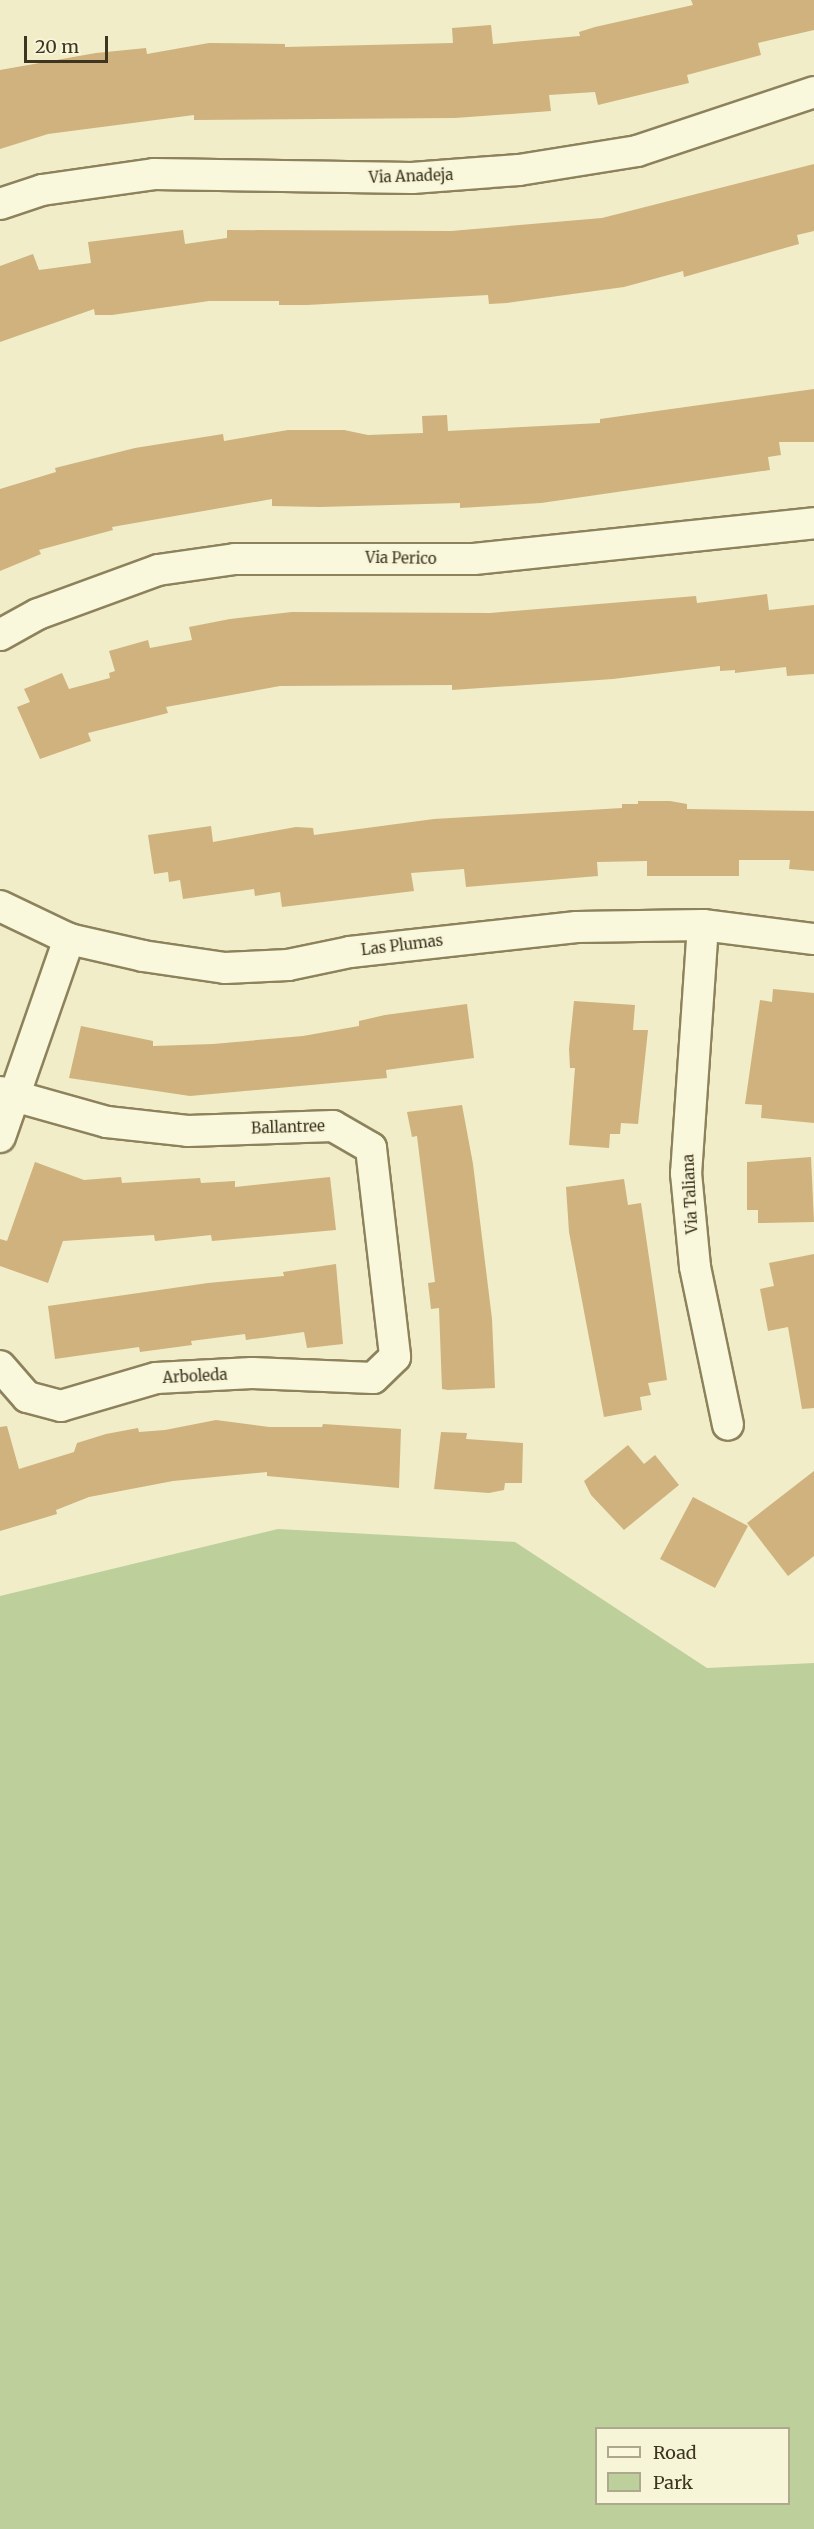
<!DOCTYPE html>
<html>
<head>
<meta charset="utf-8">
<style>
  body { margin:0 }
  #map { position:relative; width:814px; height:2529px; overflow:hidden; background:#f0edc8; font-family:Merriweather,serif }
  div>[style] { position:absolute }
  .green>* { inset:0; background:#bdcf9b }
  .building>* { inset:0; background:#cfb27d }
  .roads { filter:drop-shadow(2px 0 #8d825c) drop-shadow(-2px 0 #8d825c) drop-shadow(0 2px #8d825c) drop-shadow(0 -2px #8d825c) }
  .minor>* { height:30px; margin:-15px; padding:0 15px; transform-origin:15px; border-radius:15px; background:#faf8dc }
  span { translate:-50% -50%; white-space:nowrap; text-align:center; line-height:1.15; -webkit-text-stroke:4.5px #f7f5d8; paint-order:stroke }
  .street-label { font-size:15px; color:#3d3520 }
  .legend { position:absolute; left:595px; top:2427px; width:195px; height:78px; box-sizing:border-box; background:#f7f5d8; border:2px solid #ada88e; margin:0; padding:8px 10px; list-style:none; font-size:18px; color:#3d3520 }
  .legend li { display:flex; align-items:center; gap:12px; height:30px }
  .legend b { width:30px; border:2px solid #ada88e }
  .scale { position:absolute; left:24px; top:36px; width:84px; height:27px; box-sizing:border-box; border:3px solid #3d3520; border-top:0; padding-left:8px; font-size:18px; line-height:21px; white-space:nowrap; color:#3d3520; -webkit-text-stroke:4px #f7f5d8; paint-order:stroke }
</style>
</head>
<body>
<div id="map">
  <div class="green">
    <div style="clip-path:polygon(evenodd,278px 1529px,515px 1542px,707px 1668px,814px 1663px,814px 2529px,0 2529px,0 1596px,278px 1529px,596px 2428px,788px 2428px,788px 2504px,596px 2504px,596px 2428px)"></div>
  </div>
  <div class="building">
    <div style="clip-path:polygon(691px 0,814px 0,814px 30px,758px 43px,761px 55px,687px 75px,689px 83px,598px 105px,595px 92px,549px 95px,551px 111px,455px 118px,194px 120px,194px 115px,48px 134px,0 149px,0 70px,96px 53px,146px 48px,147px 54px,209px 43px,285px 44px,285px 47px,453px 43px,452px 28px,491px 25px,493px 44px,580px 36px,579px 32px,595px 27px,693px 5px)"></div>
    <div style="clip-path:polygon(814px 164px,814px 231px,797px 235px,799px 244px,684px 277px,683px 271px,624px 287px,507px 303px,489px 304px,488px 295px,307px 305px,279px 305px,279px 301px,209px 301px,112px 315px,95px 315px,94px 309px,0 342px,0 266px,33px 254px,39px 270px,91px 263px,88px 242px,183px 230px,185px 244px,227px 238px,227px 230px,451px 231px,602px 218px)"></div>
    <div style="clip-path:polygon(814px 389px,814px 442px,779px 442px,781px 455px,768px 457px,770px 470px,541px 503px,460px 508px,460px 503px,320px 507px,272px 506px,272px 499px,112px 527px,113px 530px,39px 550px,41px 554px,0 571px,0 489px,56px 472px,55px 468px,135px 448px,223px 434px,224px 441px,288px 430px,344px 430px,368px 435px,423px 433px,422px 416px,447px 415px,448px 431px,600px 423px,600px 419px)"></div>
    <div style="clip-path:polygon(767px 594px,769px 610px,814px 605px,814px 674px,787px 676px,786px 667px,735px 673px,735px 670px,720px 671px,720px 666px,613px 679px,452px 690px,452px 685px,280px 686px,166px 707px,168px 713px,88px 733px,91px 741px,40px 759px,17px 707px,30px 702px,24px 689px,62px 673px,69px 689px,110px 678px,109px 673px,115px 671px,109px 651px,148px 640px,150px 648px,192px 640px,189px 627px,230px 619px,292px 612px,490px 613px,696px 596px,697px 603px)"></div>
    <div style="clip-path:polygon(638px 801px,670px 801px,687px 804px,687px 809px,814px 811px,814px 871px,789px 869px,790px 860px,739px 860px,739px 876px,647px 876px,647px 861px,597px 862px,598px 876px,466px 887px,464px 869px,411px 873px,414px 891px,282px 907px,280px 892px,255px 896px,254px 889px,183px 899px,180px 880px,169px 882px,168px 872px,154px 874px,148px 835px,211px 826px,213px 842px,296px 827px,313px 828px,314px 835px,434px 819px,622px 808px,622px 804px,638px 804px)"></div>
    <div style="clip-path:polygon(773px 989px,814px 993px,814px 1123px,761px 1118px,762px 1105px,745px 1104px,760px 1000px,772px 1002px)"></div>
    <div style="clip-path:polygon(574px 1001px,635px 1005px,633px 1030px,648px 1030px,638px 1124px,621px 1123px,620px 1134px,610px 1134px,609px 1148px,569px 1145px,575px 1068px,570px 1068px,569px 1049px)"></div>
    <div style="clip-path:polygon(467px 1004px,474px 1058px,386px 1070px,387px 1078px,190px 1096px,69px 1078px,81px 1026px,153px 1041px,153px 1046px,213px 1044px,303px 1036px,359px 1026px,359px 1021px,385px 1015px)"></div>
    <div style="clip-path:polygon(462px 1105px,473px 1164px,492px 1319px,495px 1388px,448px 1390px,442px 1389px,439px 1308px,431px 1309px,428px 1283px,435px 1282px,417px 1136px,412px 1137px,407px 1112px)"></div>
    <div style="clip-path:polygon(811px 1157px,814px 1222px,758px 1223px,758px 1210px,747px 1210px,747px 1162px)"></div>
    <div style="clip-path:polygon(35px 1162px,84px 1180px,121px 1177px,122px 1183px,200px 1178px,201px 1183px,235px 1181px,235px 1187px,330px 1177px,336px 1230px,212px 1241px,211px 1235px,155px 1241px,154px 1235px,63px 1241px,48px 1283px,0 1266px,0 1239px,7px 1241px)"></div>
    <div style="clip-path:polygon(624px 1179px,628px 1205px,641px 1203px,667px 1380px,648px 1383px,651px 1395px,640px 1397px,642px 1410px,604px 1417px,569px 1232px,566px 1187px)"></div>
    <div style="clip-path:polygon(814px 1254px,814px 1408px,802px 1409px,788px 1327px,768px 1331px,760px 1289px,774px 1286px,769px 1263px)"></div>
    <div style="clip-path:polygon(336px 1264px,343px 1344px,307px 1348px,304px 1332px,246px 1340px,245px 1334px,191px 1341px,192px 1345px,140px 1352px,139px 1347px,55px 1359px,48px 1306px,208px 1283px,284px 1276px,283px 1272px)"></div>
    <div style="clip-path:polygon(216px 1420px,269px 1427px,322px 1427px,323px 1424px,401px 1429px,399px 1488px,267px 1476px,267px 1472px,173px 1481px,89px 1497px,56px 1510px,57px 1514px,0 1531px,0 1427px,7px 1426px,19px 1469px,74px 1452px,77px 1443px,106px 1434px,138px 1428px,139px 1432px,165px 1430px)"></div>
    <div style="clip-path:polygon(441px 1432px,467px 1433px,466px 1439px,523px 1443px,522px 1483px,505px 1483px,504px 1490px,489px 1493px,434px 1489px)"></div>
    <div style="clip-path:polygon(628px 1445px,644px 1464px,655px 1455px,679px 1485px,624px 1530px,591px 1495px,584px 1481px)"></div>
    <div style="clip-path:polygon(814px 1471px,814px 1556px,788px 1576px,747px 1523px)"></div>
    <div style="clip-path:polygon(693px 1497px,748px 1526px,715px 1588px,660px 1559px)"></div>
  </div>
  <div class="roads">
    <div class="minor">
      <div style="left:0;top:204px;width:44px;rotate:-18.4deg"></div>
      <div style="left:42px;top:190px;width:113px;rotate:-8.1deg"></div>
      <div style="left:154px;top:174px;width:258px;rotate:0.9deg"></div>
      <div style="left:412px;top:178px;width:107px;rotate:-4.3deg"></div>
      <div style="left:519px;top:170px;width:120px;rotate:-9.1deg"></div>
      <div style="left:637px;top:151px;width:187px;rotate:-18.4deg"></div>
      <div style="left:0;top:635px;width:43px;rotate:-28.9deg"></div>
      <div style="left:38px;top:614px;width:128px;rotate:-20.1deg"></div>
      <div style="left:158px;top:570px;width:78px;rotate:-8.1deg"></div>
      <div style="left:235px;top:559px;width:239px"></div>
      <div style="left:474px;top:559px;width:342px;rotate:-6deg"></div>
      <div style="left:0;top:906px;width:76px;rotate:25.6deg"></div>
      <div style="left:69px;top:939px;width:76px;rotate:12.9deg"></div>
      <div style="left:143px;top:956px;width:83px;rotate:8.3deg"></div>
      <div style="left:225px;top:968px;width:63px;rotate:-2.7deg"></div>
      <div style="left:288px;top:965px;width:63px;rotate:-11.8deg"></div>
      <div style="left:350px;top:952px;width:228px;rotate:-6.3deg"></div>
      <div style="left:577px;top:927px;width:126px;rotate:-0.9deg"></div>
      <div style="left:703px;top:925px;width:112px;rotate:7.2deg"></div>
      <div style="left:703px;top:925px;width:249px;rotate:93.9deg"></div>
      <div style="left:686px;top:1173px;width:94px;rotate:84.5deg"></div>
      <div style="left:695px;top:1267px;width:161px;rotate:78.2deg"></div>
      <div style="left:0;top:1092px;width:111px;rotate:15.7deg"></div>
      <div style="left:107px;top:1122px;width:81px;rotate:6.3deg"></div>
      <div style="left:188px;top:1131px;width:145px;rotate:-2deg"></div>
      <div style="left:333px;top:1126px;width:44px;rotate:30.1deg"></div>
      <div style="left:371px;top:1148px;width:210px;rotate:83.4deg"></div>
      <div style="left:395px;top:1357px;width:30px;rotate:136deg"></div>
      <div style="left:373px;top:1378px;width:121px;rotate:-177.6deg"></div>
      <div style="left:252px;top:1373px;width:96px;rotate:177deg"></div>
      <div style="left:156px;top:1378px;width:99px;rotate:163.6deg"></div>
      <div style="left:61px;top:1406px;width:35px;rotate:-165deg"></div>
      <div style="left:27px;top:1397px;width:41px;rotate:-131.1deg"></div>
      <div style="left:0;top:1137px;width:210px;rotate:-70.8deg"></div>
    </div>
  </div>
  <div class="street-label">
    <span style="left:411px;top:176px;rotate:-2deg">Via Anadeja</span>
    <span style="left:401px;top:558px;rotate:1deg">Via Perico</span>
    <span style="left:402px;top:945px;rotate:-7deg">Las Plumas</span>
    <span style="left:288px;top:1127px;rotate:-2deg">Ballantree</span>
    <span style="left:690px;top:1194px;rotate:-93deg">Via Taliana</span>
    <span style="left:195px;top:1376px;rotate:-3deg">Arboleda</span>
  </div>
  <ul class="legend">
  <li><b style="height:8px;background:#faf8dc"></b>Road</li>
  <li><b style="height:16px;background:#bdcf9b"></b>Park</li>
  </ul>
  <div class="scale">20 m</div>
</div>
</body>
</html>
